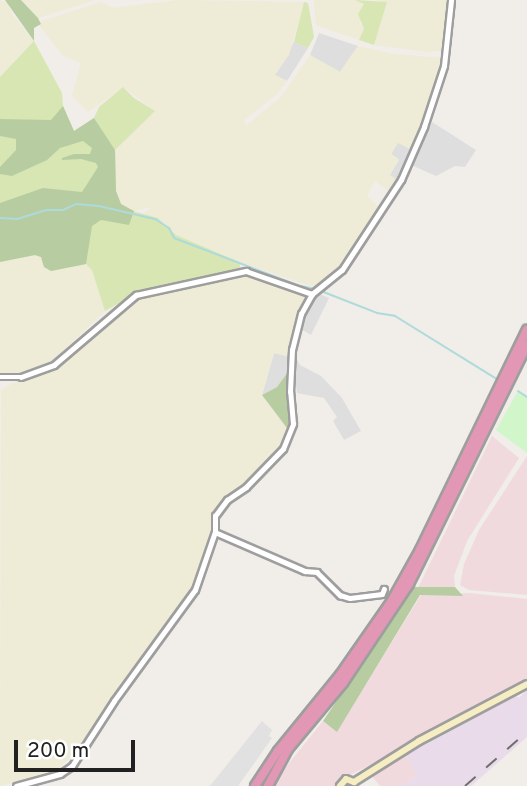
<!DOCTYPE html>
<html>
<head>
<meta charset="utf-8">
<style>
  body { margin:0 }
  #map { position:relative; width:527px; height:786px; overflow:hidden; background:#f1ede9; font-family:Overpass,sans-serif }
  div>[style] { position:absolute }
  .residential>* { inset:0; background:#dfdedf }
  .commercial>* { inset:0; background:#f0dade }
  .industrial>* { inset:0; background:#e9dbe9 }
  .farmland>* { inset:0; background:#eeebd6 }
  .grass>* { inset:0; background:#d7e6b3 }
  .forest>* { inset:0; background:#b7cda1 }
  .park>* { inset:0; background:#d0f6ca }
  .parking>* { inset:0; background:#e1e1e1 }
  .stream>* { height:2px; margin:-1px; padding:0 1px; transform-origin:1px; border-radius:1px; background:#addadb }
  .roads { filter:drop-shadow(2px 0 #9e9e9e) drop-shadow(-2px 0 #9e9e9e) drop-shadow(0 2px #9e9e9e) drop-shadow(0 -2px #9e9e9e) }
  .street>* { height:4.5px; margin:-2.25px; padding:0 2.25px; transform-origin:2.25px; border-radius:2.25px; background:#fff }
  .secondary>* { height:6px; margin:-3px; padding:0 3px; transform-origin:3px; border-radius:3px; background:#f6eec2 }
  .highway>* { height:8px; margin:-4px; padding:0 4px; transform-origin:4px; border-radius:4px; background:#e297b4 }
  .rail>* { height:2px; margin-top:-1px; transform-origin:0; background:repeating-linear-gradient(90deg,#6f6f6f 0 14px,transparent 0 28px) }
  span { translate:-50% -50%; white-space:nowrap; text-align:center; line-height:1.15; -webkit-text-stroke:5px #fff; paint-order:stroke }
  .scale { position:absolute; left:14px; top:740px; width:121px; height:32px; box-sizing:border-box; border:4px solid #212121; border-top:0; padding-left:9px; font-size:21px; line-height:24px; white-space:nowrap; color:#212121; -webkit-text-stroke:5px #fff; paint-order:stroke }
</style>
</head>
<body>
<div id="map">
  <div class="residential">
    <div style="clip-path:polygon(319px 33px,358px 46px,340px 72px,310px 55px)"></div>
    <div style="clip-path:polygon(294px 42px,308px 48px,287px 81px,275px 75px)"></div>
    <div style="clip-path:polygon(432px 122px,476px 150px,465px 167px,455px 166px,436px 176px,407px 163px,397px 180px,389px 176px,399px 160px,391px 154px,398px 142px,417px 153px)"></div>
    <div style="clip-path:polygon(317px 293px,329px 298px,311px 335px,301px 329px,305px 313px)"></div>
    <div style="clip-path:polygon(274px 353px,296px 358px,300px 365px,321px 376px,342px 398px,361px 431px,344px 440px,333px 421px,337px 417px,324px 398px,297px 393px,294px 371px,288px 372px,277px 387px,262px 395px)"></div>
  </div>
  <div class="commercial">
    <div style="clip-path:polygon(492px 436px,519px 458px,467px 541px,454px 576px,455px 587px,418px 588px)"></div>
    <div style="clip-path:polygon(527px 456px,527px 595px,469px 590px,460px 585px,464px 564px,479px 530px)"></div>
    <div style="clip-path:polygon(469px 593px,527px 599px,527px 684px,383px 762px,380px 760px,336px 782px,335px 786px,276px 786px,282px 772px,323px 721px,337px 731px,421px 595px)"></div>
    <div style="clip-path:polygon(405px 753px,417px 776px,401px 786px,380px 786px,372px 776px)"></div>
  </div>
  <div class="industrial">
    <div style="clip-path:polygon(527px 690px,527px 737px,471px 786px,401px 786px,417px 776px,405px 753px,494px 706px,516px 696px,519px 698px)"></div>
  </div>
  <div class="farmland">
    <div style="clip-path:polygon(0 0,8px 3px,12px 14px,34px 41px,0 77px)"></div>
    <div style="clip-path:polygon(21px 0,95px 0,38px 18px)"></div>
    <div style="clip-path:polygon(178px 0,304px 2px,289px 55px,275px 75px,287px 81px,277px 94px,244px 120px,246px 126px,282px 96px,310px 55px,340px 72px,358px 46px,393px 54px,443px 58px,412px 150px,398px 143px,391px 154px,399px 159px,390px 175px,397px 180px,390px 192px,375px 181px,367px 196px,380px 208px,339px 269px,314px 287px,231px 259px,176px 235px,158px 218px,144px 214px,151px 207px,134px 211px,121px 204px,116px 191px,115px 150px,155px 111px,123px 87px,88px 112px,72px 96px,81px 63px,62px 55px,39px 25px,39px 22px,101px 2px,113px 8px)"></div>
    <div style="clip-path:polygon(314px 0,359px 0,364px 4px,360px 24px,364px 29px,359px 40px,316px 25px)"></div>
    <div style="clip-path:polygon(373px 0,450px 0,446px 47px,443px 50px,429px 52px,374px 45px,387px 3px)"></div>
    <div style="clip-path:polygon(35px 255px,41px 257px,43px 262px,86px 264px,92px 270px,105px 311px,52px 361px,21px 374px,0 374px,0 262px)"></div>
    <div style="clip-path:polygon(248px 276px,305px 296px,290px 357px,274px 353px,262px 395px,290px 432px,281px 450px,214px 516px,213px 531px,194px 585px,112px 696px,79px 749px,55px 772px,0 786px,1px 390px,17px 381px,48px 373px,140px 297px)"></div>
  </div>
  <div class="grass">
    <div style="clip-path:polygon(355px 0,387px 2px,374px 45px,359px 40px,364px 29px,358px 14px,364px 4px)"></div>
    <div style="clip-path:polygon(304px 2px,308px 3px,314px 37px,308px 48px,294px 42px)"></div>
    <div style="clip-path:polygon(34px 41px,62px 93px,63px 106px,74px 131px,94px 118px,99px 107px,123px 87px,134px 98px,155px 111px,115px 150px,116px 191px,121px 204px,129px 210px,158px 218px,176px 235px,239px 262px,241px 270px,169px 285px,130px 297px,105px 311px,92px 270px,86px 264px,51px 271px,44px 267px,41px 257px,35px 255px,0 262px,0 77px)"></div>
  </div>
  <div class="forest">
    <div style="clip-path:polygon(5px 0,21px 0,38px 18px,41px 24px,34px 28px,34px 41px)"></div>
    <div style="clip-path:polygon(63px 106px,74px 131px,94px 118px,115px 150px,116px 191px,121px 204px,134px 211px,129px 225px,101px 220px,92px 226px,86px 264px,51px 271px,44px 267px,41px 257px,35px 255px,0 262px,0 203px,43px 188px,82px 192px,98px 167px,96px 163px,81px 159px,62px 160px,62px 158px,74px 154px,90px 154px,92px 148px,83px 141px,60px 148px,47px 160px,12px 176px,0 174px,0 167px,16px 150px,16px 139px,0 136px,0 119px,51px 120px)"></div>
    <div style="clip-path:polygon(288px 372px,287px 395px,290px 432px,262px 395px,277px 387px)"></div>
    <div style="clip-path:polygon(414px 587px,455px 587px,463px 596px,420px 595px,337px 732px,323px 721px)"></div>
  </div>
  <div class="park">
    <div style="clip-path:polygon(518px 391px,527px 397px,527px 453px,496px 430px)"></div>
  </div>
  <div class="parking">
    <div style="clip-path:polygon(262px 721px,272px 730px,269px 736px,272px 738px,238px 786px,210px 786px)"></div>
  </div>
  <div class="stream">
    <div style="left:0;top:218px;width:17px;rotate:3deg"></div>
    <div style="left:17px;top:219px;width:31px;rotate:-17deg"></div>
    <div style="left:47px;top:210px;width:16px"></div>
    <div style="left:63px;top:210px;width:14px;rotate:-25deg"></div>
    <div style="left:76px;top:204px;width:23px;rotate:5deg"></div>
    <div style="left:99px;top:206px;width:57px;rotate:13.1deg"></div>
    <div style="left:155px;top:219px;width:17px;rotate:33deg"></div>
    <div style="left:169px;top:228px;width:11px;rotate:63deg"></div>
    <div style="left:174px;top:238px;width:135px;rotate:20.9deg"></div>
    <div style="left:300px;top:286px;width:16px;rotate:11deg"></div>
    <div style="left:321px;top:291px;width:60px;rotate:21.4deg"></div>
    <div style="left:377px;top:313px;width:18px;rotate:9deg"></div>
    <div style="left:395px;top:316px;width:118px;rotate:31.8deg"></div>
    <div style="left:518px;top:391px;width:11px;rotate:34deg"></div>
  </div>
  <div class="roads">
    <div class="street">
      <div style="left:0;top:377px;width:21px"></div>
      <div style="left:21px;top:377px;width:35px;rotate:-20deg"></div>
      <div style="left:54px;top:365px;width:108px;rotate:-40.5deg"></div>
      <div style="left:136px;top:295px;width:113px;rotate:-12.3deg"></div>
      <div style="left:246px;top:271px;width:70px;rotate:19.2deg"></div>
      <div style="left:215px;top:532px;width:98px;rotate:23.4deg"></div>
      <div style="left:305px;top:571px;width:12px;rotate:5deg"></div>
      <div style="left:317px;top:572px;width:33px;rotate:45deg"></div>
      <div style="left:340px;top:595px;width:10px;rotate:17deg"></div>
      <div style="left:350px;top:598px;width:32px;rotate:-7deg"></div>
      <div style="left:382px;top:594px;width:5px;rotate:-68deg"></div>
      <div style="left:16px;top:786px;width:46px;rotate:-15.3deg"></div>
      <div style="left:60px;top:774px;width:14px;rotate:-34deg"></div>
      <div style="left:72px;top:766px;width:77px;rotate:-57.1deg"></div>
      <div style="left:114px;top:701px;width:137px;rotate:-53.9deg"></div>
      <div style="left:195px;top:590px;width:61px;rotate:-71deg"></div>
      <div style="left:215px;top:532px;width:16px;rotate:-90deg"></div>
      <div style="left:215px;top:516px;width:20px;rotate:-53deg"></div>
      <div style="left:227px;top:500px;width:23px;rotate:-34deg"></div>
      <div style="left:246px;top:487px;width:53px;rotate:-45.8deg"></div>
      <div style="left:283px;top:449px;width:27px;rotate:-68deg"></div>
      <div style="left:293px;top:424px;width:32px;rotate:-95deg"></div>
      <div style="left:290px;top:392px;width:42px;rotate:-87.3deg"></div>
      <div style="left:292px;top:350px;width:37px;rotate:-76deg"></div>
      <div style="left:301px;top:314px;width:23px;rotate:-61deg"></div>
      <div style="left:312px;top:294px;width:38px;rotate:-39deg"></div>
      <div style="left:342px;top:270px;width:108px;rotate:-56.8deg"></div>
      <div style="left:401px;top:180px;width:58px;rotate:-66.5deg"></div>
      <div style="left:424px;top:127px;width:64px;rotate:-71.8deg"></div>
      <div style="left:444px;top:66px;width:66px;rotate:-83.9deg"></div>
    </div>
    <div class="secondary">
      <div style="left:354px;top:782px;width:77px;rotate:-32.2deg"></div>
      <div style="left:419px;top:741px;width:122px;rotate:-27.8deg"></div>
      <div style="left:340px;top:786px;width:9px;rotate:-49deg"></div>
      <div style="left:346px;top:779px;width:9px;rotate:21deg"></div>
    </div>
    <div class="highway">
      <div style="left:255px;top:786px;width:42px;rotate:-56.7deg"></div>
      <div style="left:278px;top:751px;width:98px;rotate:-50.8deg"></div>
      <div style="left:340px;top:675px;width:89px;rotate:-55.1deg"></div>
      <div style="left:391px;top:602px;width:60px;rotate:-60.9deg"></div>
      <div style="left:420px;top:550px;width:245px;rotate:-64.1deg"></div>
      <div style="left:268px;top:786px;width:42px;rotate:-61.6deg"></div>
      <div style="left:288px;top:749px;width:86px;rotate:-50.2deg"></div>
      <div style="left:343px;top:683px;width:119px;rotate:-56.3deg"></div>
      <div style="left:409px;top:584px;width:267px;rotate:-63.7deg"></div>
    </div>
  </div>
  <div class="rail">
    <div style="left:465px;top:786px;width:82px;rotate:-41.1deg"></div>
  </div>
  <div class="scale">200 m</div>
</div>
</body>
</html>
